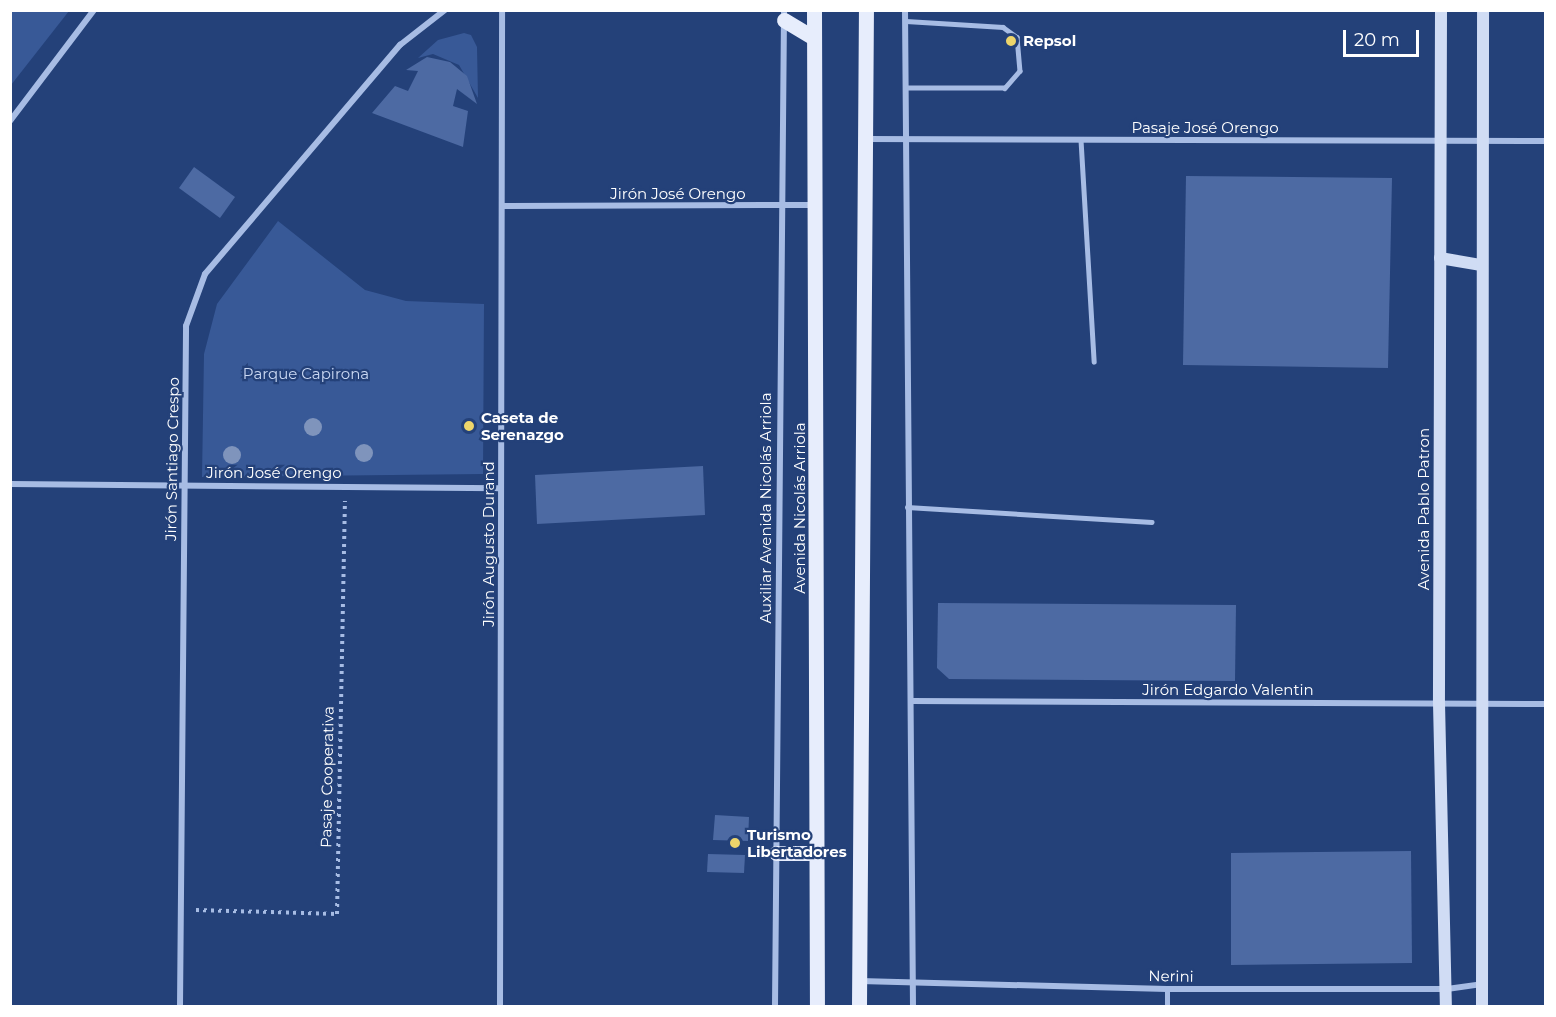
<!DOCTYPE html>
<html>
<head>
<meta charset="utf-8">
<style>
  body { margin:0 }
  #map { position:relative; width:1556px; height:1017px; overflow:hidden; background:#244179; font-family:Montserrat,sans-serif }
  div>[style] { position:absolute }
  .green>* { inset:0; background:#385997 }
  .building>* { inset:0; background:#4d6aa3 }
  .round { border-radius:50% }
  .path>* { height:4px; margin-top:-2px; transform-origin:0; background:repeating-linear-gradient(90deg,#a7bce4 0 3px,transparent 0 7.5px) }
  .lane>* { height:4.5px; margin:-2.25px; padding:0 2.25px; transform-origin:2.25px; border-radius:2.25px; background:#a7bce4 }
  .street>* { height:6px; margin:-3px; padding:0 3px; transform-origin:3px; border-radius:3px; background:#a7bce4 }
  .secondary>* { height:12px; margin:-6px; padding:0 6px; transform-origin:6px; border-radius:6px; background:#d0dcf4 }
  .primary>* { height:15px; margin:-7.5px; padding:0 7.5px; transform-origin:7.5px; border-radius:7.5px; background:#e7edfc }
  .trees>* { width:18px; height:18px; margin:-9px; border-radius:50%; background:#7f94bc }
  .dots>* { width:16px; height:16px; translate:-50% -50%; box-sizing:border-box; border:3px solid #244179; border-radius:50% }
  span { translate:-50% -50%; white-space:nowrap; text-align:center; line-height:1.15; -webkit-text-stroke:4.5px #244179; paint-order:stroke }
  .poi-label { font-size:15px; color:#fff; font-weight:700 }
  .left { translate:0 -50%; text-align:left }
  .street-label { font-size:15px; color:#fff }
  .park-label { font-size:15px; color:#cad8f3 }
  .frame { position:absolute; inset:0; border:12px solid #fff; pointer-events:none }
  .scale { position:absolute; left:1343px; top:30px; width:76px; height:27px; box-sizing:border-box; border:3px solid #fff; border-top:0; padding-left:8px; font-size:18px; line-height:21px; white-space:nowrap; color:#fff; -webkit-text-stroke:4px #244179; paint-order:stroke }
</style>
</head>
<body>
<div id="map">
  <div class="green">
    <div style="clip-path:polygon(11px 10px,69px 11px,11px 85px,10px 11px)"></div>
    <div style="clip-path:polygon(464px 33px,471px 35px,477px 47px,478px 98px,459px 65px,433px 54px,418px 58px,438px 40px)"></div>
    <div style="clip-path:polygon(278px 221px,365px 290px,406px 301px,484px 304px,483px 474px,202px 477px,204px 354px,217px 304px)"></div>
  </div>
  <div class="building">
    <div style="clip-path:polygon(427px 57px,450px 62px,467px 76px,477px 104px,457px 89px,453px 106px,468px 111px,463px 147px,372px 113px,395px 86px,408px 91px,418px 71px,406px 70px)"></div>
    <div style="clip-path:polygon(194px 167px,235px 197px,220px 218px,179px 188px)"></div>
    <div style="clip-path:polygon(1186px 176px,1392px 178px,1388px 368px,1183px 365px)"></div>
    <div class="round" style="left:463px;top:420px;width:12px;height:12px"></div>
    <div style="clip-path:polygon(703px 466px,705px 515px,537px 524px,535px 475px)"></div>
    <div style="clip-path:polygon(938px 603px,1236px 605px,1235px 681px,949px 679px,937px 668px)"></div>
    <div style="clip-path:polygon(715px 815px,749px 817px,748px 841px,713px 840px)"></div>
    <div style="clip-path:polygon(1411px 851px,1412px 963px,1231px 965px,1231px 853px)"></div>
    <div style="clip-path:polygon(708px 854px,745px 855px,744px 873px,707px 872px)"></div>
  </div>
  <div class="path">
    <div style="left:196px;top:910px;width:141px;rotate:1.6deg"></div>
    <div style="left:337px;top:914px;width:413px;rotate:-88.9deg"></div>
  </div>
  <div class="lane">
    <div style="left:906px;top:21px;width:97px;rotate:3.5deg"></div>
    <div style="left:1003px;top:27px;width:17px;rotate:36deg"></div>
    <div style="left:1017px;top:37px;width:34px;rotate:85deg"></div>
    <div style="left:1020px;top:71px;width:23px;rotate:131deg"></div>
    <div style="left:1005px;top:88px;width:99px;rotate:180deg"></div>
    <div style="left:1081px;top:140px;width:222px;rotate:86.6deg"></div>
    <div style="left:907px;top:507px;width:245px;rotate:3.5deg"></div>
    <div style="left:1167px;top:1006px;width:17px;rotate:-90deg"></div>
  </div>
  <div class="street">
    <div style="left:905px;top:10px;width:996px;rotate:89.54deg"></div>
    <div style="left:10px;top:121px;width:139px;rotate:-52.9deg"></div>
    <div style="left:865px;top:139px;width:681px;rotate:0.17deg"></div>
    <div style="left:502px;top:206px;width:311px;rotate:-0.2deg"></div>
    <div style="left:10px;top:484px;width:491px;rotate:0.5deg"></div>
    <div style="left:911px;top:701px;width:635px;rotate:0.27deg"></div>
    <div style="left:860px;top:981px;width:307px;rotate:1.5deg"></div>
    <div style="left:1167px;top:989px;width:280px"></div>
    <div style="left:1447px;top:989px;width:35px;rotate:-8deg"></div>
    <div style="left:180px;top:1006px;width:680px;rotate:-89.49deg"></div>
    <div style="left:186px;top:326px;width:55px;rotate:-69.9deg"></div>
    <div style="left:205px;top:274px;width:301px;rotate:-49.6deg"></div>
    <div style="left:400px;top:45px;width:57px;rotate:-37.9deg"></div>
    <div style="left:500px;top:1006px;width:996px;rotate:-89.88deg"></div>
    <div style="left:775px;top:1006px;width:996px;rotate:-89.48deg"></div>
  </div>
  <div class="secondary">
    <div style="left:1441px;top:10px;width:693px;rotate:90.17deg"></div>
    <div style="left:1439px;top:703px;width:303px;rotate:88.7deg"></div>
    <div style="left:1440px;top:258px;width:42px;rotate:9.7deg"></div>
    <div style="left:1482px;top:1006px;width:996px;rotate:-89.94deg"></div>
  </div>
  <div class="primary">
    <div style="left:814px;top:10px;width:996px;rotate:89.83deg"></div>
    <div style="left:784px;top:20px;width:35px;rotate:31deg"></div>
    <div style="left:776px;top:853px;width:40px"></div>
    <div style="left:859px;top:1006px;width:996px;rotate:-89.6deg"></div>
  </div>
  <div class="trees">
    <div style="left:313px;top:427px"></div>
    <div style="left:364px;top:453px"></div>
    <div style="left:232px;top:455px"></div>
  </div>
  <div class="dots">
    <div style="left:1011px;top:41px;background:#edd56b"></div>
    <div style="left:469px;top:426px;background:#edd56b"></div>
    <div style="left:735px;top:843px;background:#edd56b"></div>
  </div>
  <div class="poi-label">
    <span class="left" style="left:1023px;top:41px">Repsol</span>
    <span class="left" style="left:481px;top:426px">Caseta de<br>Serenazgo</span>
    <span class="left" style="left:747px;top:843px">Turismo<br>Libertadores</span>
  </div>
  <div class="street-label">
    <span style="left:1205px;top:128px">Pasaje José Orengo</span>
    <span style="left:678px;top:194px">Jirón José Orengo</span>
    <span style="left:172px;top:459px;rotate:-89deg">Jirón Santiago Crespo</span>
    <span style="left:274px;top:473px">Jirón José Orengo</span>
    <span style="left:766px;top:508px;rotate:-90deg">Auxiliar Avenida Nicolás Arriola</span>
    <span style="left:800px;top:508px;rotate:-90deg">Avenida Nicolás Arriola</span>
    <span style="left:1424px;top:509px;rotate:-90deg">Avenida Pablo Patron</span>
    <span style="left:489px;top:544px;rotate:-90deg">Jirón Augusto Durand</span>
    <span style="left:1228px;top:690px">Jirón Edgardo Valentin</span>
    <span style="left:327px;top:777px;rotate:-89deg">Pasaje Cooperativa</span>
    <span style="left:1171px;top:976px;rotate:1deg">Nerini</span>
  </div>
  <div class="park-label">
    <span style="left:306px;top:374px">Parque Capirona</span>
  </div>
  <div class="frame"></div>
  <div class="scale">20 m</div>
</div>
</body>
</html>
